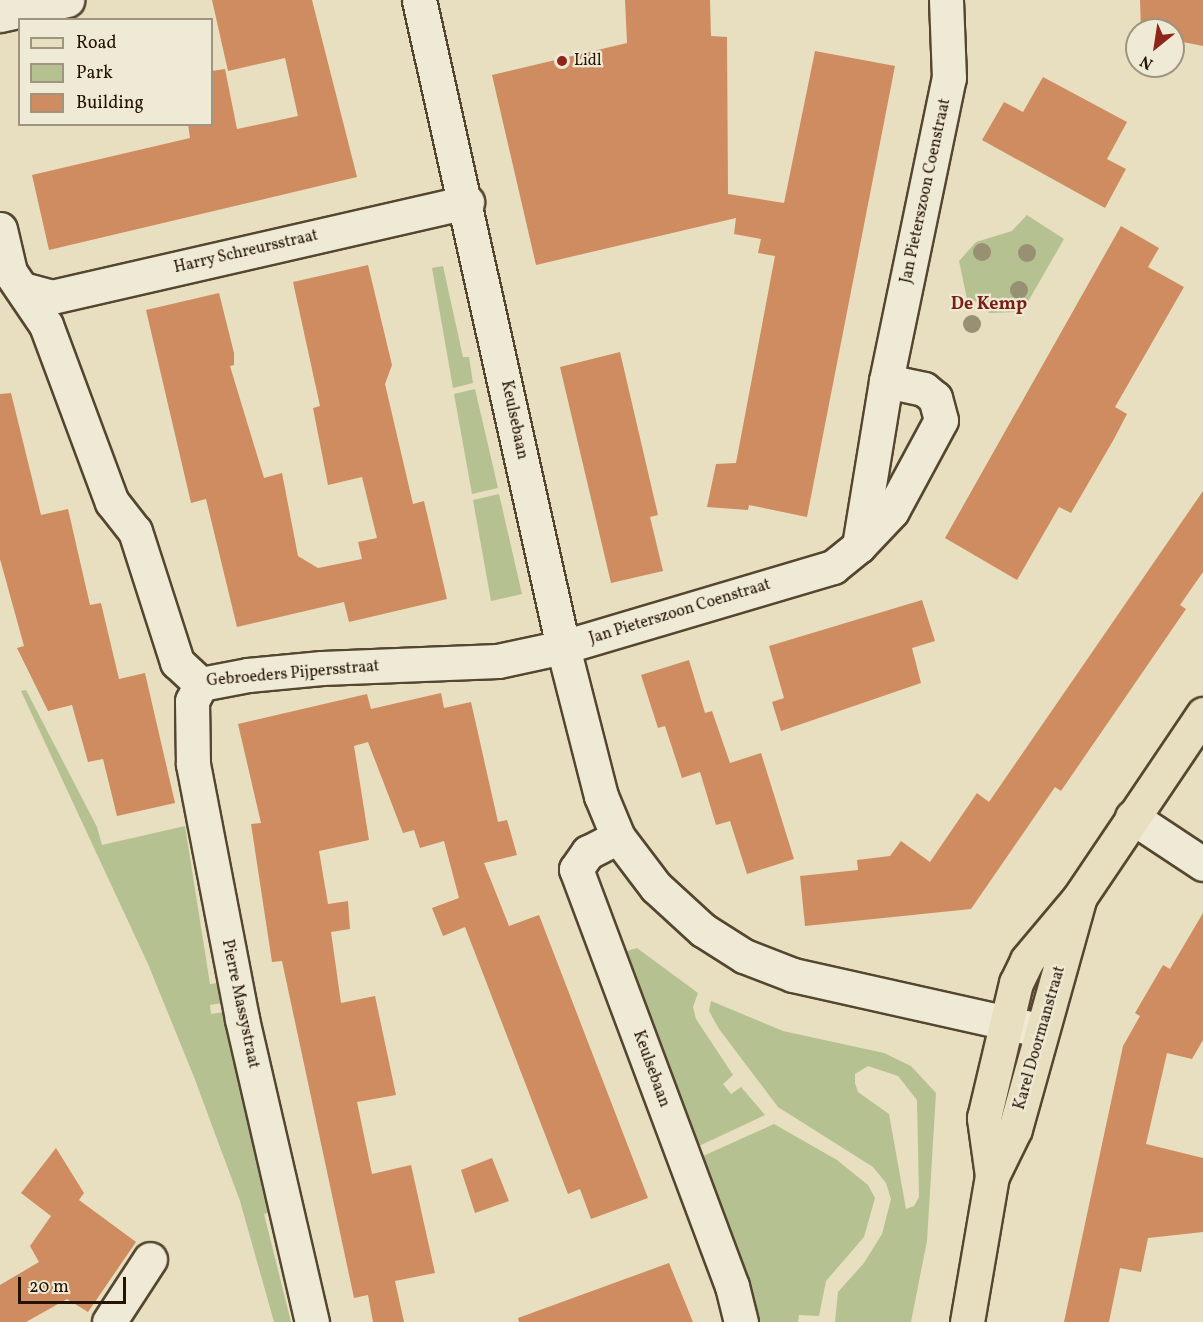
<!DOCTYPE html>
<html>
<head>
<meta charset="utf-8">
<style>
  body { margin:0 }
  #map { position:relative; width:1203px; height:1322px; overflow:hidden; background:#e7dfbf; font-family:Vollkorn,serif }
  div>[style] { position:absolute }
  .green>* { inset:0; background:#b6c191 }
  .building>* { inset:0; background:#ce8c60 }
  .roads { filter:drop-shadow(2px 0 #554630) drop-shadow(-2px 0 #554630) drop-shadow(0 2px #554630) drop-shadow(0 -2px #554630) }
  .minor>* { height:33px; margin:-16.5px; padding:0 16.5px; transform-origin:16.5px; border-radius:16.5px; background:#efead5 }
  .major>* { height:33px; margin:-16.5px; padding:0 16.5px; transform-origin:16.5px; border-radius:16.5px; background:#e7dfbf }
  .trees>* { width:18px; height:18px; margin:-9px; border-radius:50%; background:#989072 }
  .dots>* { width:16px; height:16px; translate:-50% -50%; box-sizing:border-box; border:3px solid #efead5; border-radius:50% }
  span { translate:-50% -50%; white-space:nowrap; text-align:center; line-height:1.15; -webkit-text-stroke:4.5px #efead5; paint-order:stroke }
  .poi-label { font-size:16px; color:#241300 }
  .left { translate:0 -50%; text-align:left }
  .street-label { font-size:16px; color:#241300 }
  .neighbourhood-label { font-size:18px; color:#7a1f14; font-weight:700 }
  .legend { position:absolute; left:18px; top:18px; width:195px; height:108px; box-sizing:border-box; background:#efead5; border:2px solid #9e9480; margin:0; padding:8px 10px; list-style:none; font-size:18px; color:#241300 }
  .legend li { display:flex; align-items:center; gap:12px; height:30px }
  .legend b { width:30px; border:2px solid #9e9480 }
  .north { position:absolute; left:1125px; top:18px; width:60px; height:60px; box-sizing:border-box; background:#efead5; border:2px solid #9e9480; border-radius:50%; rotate:210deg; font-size:16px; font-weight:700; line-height:24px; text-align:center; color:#241300 }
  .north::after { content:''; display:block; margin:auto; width:21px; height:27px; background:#8f2418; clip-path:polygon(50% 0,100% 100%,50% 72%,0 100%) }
  .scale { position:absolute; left:18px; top:1277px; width:108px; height:27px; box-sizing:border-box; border:3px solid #241300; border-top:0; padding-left:8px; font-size:18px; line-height:21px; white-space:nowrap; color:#241300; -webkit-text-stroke:4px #efead5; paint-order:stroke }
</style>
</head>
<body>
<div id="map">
  <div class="green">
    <div style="clip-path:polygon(1027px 215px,1064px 239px,1022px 312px,989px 313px,981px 303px,967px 299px,959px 261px,976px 242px,1012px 231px)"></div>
    <div style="clip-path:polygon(443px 266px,463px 357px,469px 357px,473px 383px,453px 388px,432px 268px)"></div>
    <div style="clip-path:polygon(475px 389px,498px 488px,472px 494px,454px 394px)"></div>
    <div style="clip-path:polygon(499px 494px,522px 594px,491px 601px,473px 500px)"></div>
    <div style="clip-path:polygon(26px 690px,97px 827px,102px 845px,185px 826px,210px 984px,225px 982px,228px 1002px,210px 1005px,211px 1014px,229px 1011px,268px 1213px,264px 1214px,291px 1322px,274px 1322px,240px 1201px,194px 1077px,148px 964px,21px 691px)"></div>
    <div style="clip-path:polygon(637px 948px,698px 993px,693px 1007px,696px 1019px,733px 1075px,723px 1084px,731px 1094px,741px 1087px,765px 1115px,699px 1146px,627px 951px)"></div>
    <div style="clip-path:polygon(evenodd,711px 1001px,783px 1031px,884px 1053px,911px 1066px,936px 1093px,927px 1241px,911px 1322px,835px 1322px,838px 1292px,864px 1263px,882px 1234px,891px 1199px,886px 1183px,873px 1167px,778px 1107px,719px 1029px,709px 1011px,711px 1001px,868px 1066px,898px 1076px,917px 1100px,919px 1197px,914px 1206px,906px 1209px,889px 1114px,858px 1092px,855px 1083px,855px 1074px,868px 1066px)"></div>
    <div style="clip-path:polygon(774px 1124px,837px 1160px,868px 1185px,875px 1198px,864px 1237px,826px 1281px,819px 1316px,799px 1315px,798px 1322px,759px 1322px,749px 1282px,703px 1156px)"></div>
  </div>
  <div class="building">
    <div style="clip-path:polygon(212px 0,312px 0,357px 177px,49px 250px,32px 175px,190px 138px,188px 124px,212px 124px,212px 71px,225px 69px,237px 129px,298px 116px,285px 58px,228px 71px)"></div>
    <div style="clip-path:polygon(625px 0,710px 0,711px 36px,727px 37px,728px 194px,784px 203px,815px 51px,895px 66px,807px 517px,749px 505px,748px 510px,707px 507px,716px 464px,736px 463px,775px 256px,758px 253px,761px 239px,734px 234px,736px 218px,536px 265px,492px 75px,627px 43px)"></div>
    <div style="clip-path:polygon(1140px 0,1203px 0,1203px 46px,1173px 40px,1173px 30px,1141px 30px)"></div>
    <div style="clip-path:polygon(1043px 77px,1127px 122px,1107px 159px,1126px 169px,1105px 208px,982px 140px,1004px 102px,1023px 112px)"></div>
    <div style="clip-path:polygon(1121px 226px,1159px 248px,1148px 267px,1184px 287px,1115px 407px,1127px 414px,1114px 439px,1071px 513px,1059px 507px,1017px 580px,945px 538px)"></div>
    <div style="clip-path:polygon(368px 265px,392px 365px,385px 384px,413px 504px,424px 501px,447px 599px,349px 622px,344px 602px,237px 627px,206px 499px,191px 503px,146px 310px,219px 293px,234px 353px,234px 365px,230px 366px,264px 478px,282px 473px,298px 556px,318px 568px,362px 559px,358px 542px,377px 538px,362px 477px,328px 485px,313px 408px,320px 406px,293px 282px)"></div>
    <div style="clip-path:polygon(620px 352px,658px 515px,650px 517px,663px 571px,611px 583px,560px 367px)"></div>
    <div style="clip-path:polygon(11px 393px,41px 515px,68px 509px,90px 605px,101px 603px,119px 679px,145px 673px,175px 803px,117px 816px,103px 759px,88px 762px,72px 705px,48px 711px,17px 648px,24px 646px,0 559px,0 394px)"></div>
    <div style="clip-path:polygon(1203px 491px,1203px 572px,1180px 605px,1186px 609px,1061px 791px,1055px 787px,971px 909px,805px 926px,800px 876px,858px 870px,857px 860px,890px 856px,901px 841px,930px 862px,977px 793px,989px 802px)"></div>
    <div style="clip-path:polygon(922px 600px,935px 641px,912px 648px,921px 683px,781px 731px,772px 702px,784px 698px,769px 646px)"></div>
    <div style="clip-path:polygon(689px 660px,705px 713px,712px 711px,730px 763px,761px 753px,794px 859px,747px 874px,730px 821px,716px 825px,700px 772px,682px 778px,665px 726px,658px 728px,641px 675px)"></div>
    <div style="clip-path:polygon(441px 693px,444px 708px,471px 702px,498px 822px,507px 820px,517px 855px,484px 863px,509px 926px,539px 915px,648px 1198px,591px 1219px,580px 1189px,568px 1194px,465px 927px,443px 936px,432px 908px,459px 898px,444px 841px,420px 848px,414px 830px,403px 833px,368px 742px,354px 746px,369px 840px,319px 851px,328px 904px,348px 901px,350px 929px,331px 932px,341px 1003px,375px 996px,396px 1095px,357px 1102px,372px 1174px,411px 1165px,435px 1273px,395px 1281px,404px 1322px,373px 1322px,368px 1295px,354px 1298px,282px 961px,272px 962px,251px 824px,261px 823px,238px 724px,367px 694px,371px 709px)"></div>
    <div style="clip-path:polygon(1203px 913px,1203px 1040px,1192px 1059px,1167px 1053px,1146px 1144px,1203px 1158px,1203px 1232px,1148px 1238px,1141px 1272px,1120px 1268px,1109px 1322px,1064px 1322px,1123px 1046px,1140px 1016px,1135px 1013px,1163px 965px,1170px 969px)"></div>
    <div style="clip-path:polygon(56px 1148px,84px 1193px,79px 1200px,136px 1242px,88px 1312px,67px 1299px,26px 1322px,0 1322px,0 1285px,39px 1262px,30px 1246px,51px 1216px,21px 1193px)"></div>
    <div style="clip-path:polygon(492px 1158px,509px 1201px,475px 1213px,461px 1170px)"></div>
    <div style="clip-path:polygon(669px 1263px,693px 1322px,519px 1322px,518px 1318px)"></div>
  </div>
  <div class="roads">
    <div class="minor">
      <div style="left:419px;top:0;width:663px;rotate:77.45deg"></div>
      <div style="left:563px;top:647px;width:154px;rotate:75.7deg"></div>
      <div style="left:601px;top:796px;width:44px;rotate:67.5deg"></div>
      <div style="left:618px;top:837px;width:63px;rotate:52.8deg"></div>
      <div style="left:656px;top:887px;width:64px;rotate:42.5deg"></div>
      <div style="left:703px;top:930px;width:49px;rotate:32.4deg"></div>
      <div style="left:744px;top:956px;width:53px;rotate:21.2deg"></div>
      <div style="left:793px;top:975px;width:253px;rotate:12.6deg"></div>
      <div style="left:0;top:15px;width:69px;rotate:-12.6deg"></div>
      <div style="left:0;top:229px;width:44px;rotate:76.9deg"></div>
      <div style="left:10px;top:272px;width:64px;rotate:55.8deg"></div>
      <div style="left:46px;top:325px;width:189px;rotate:69.6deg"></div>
      <div style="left:112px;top:502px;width:37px;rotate:52deg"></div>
      <div style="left:135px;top:531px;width:138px;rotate:72.2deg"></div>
      <div style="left:177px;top:662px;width:33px;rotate:43deg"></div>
      <div style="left:201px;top:684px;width:48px;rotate:-10.8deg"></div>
      <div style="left:248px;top:675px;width:74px;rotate:-5.4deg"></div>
      <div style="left:322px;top:668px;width:176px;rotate:-2.3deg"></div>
      <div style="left:498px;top:661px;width:66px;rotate:-12.2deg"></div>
      <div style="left:563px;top:647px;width:282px;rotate:-16.5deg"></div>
      <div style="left:833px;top:567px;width:33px;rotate:-39deg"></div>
      <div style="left:859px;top:546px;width:167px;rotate:-80.7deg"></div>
      <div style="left:886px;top:381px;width:309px;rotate:-78.3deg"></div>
      <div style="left:949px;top:78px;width:78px;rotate:-92.2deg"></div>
      <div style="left:26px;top:290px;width:27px;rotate:15deg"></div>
      <div style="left:52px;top:297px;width:426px;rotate:-12.9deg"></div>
      <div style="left:859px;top:546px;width:48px;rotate:-46.7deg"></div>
      <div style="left:892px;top:511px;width:103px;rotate:-61.7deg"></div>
      <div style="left:941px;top:420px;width:23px;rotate:-105deg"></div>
      <div style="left:935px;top:398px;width:14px;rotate:-141deg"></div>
      <div style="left:924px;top:389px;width:39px;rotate:-168deg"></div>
      <div style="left:201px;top:684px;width:19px;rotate:118deg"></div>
      <div style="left:192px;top:701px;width:63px;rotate:89.1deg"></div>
      <div style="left:193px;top:764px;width:260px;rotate:79.1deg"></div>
      <div style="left:242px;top:1019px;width:311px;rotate:77deg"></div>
      <div style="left:1132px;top:817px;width:85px;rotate:33.5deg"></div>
      <div style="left:618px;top:837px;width:34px;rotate:153deg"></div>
      <div style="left:588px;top:852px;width:21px;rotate:125deg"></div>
      <div style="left:576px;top:869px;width:445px;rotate:69.5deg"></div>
      <div style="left:732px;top:1286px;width:37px;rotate:76deg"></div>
      <div style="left:109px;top:1322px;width:75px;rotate:-56.9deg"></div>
    </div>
    <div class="major">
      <div style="left:992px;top:1176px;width:59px;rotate:-97.9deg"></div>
      <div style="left:984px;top:1118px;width:139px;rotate:-76.7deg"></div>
      <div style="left:1016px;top:983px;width:25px;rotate:-64deg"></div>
      <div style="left:1027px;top:960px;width:81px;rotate:-50deg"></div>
      <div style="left:1079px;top:898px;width:222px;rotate:-56deg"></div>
      <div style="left:967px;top:1322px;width:148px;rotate:-80.3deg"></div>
      <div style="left:992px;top:1176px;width:52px;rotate:-63.9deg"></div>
      <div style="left:1015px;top:1129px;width:238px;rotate:-74.4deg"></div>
    </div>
  </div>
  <div class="trees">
    <div style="left:982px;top:252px"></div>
    <div style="left:1027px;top:253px"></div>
    <div style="left:1019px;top:290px"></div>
    <div style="left:972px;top:324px"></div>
  </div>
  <div class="dots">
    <div style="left:562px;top:61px;background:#8f2418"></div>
  </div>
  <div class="poi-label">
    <span class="left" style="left:574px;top:61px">Lidl</span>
  </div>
  <div class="street-label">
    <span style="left:926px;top:191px;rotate:-78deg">Jan Pieterszoon Coenstraat</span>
    <span style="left:246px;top:252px;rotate:-13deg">Harry Schreursstraat</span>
    <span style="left:514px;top:420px;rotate:78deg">Keulsebaan</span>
    <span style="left:680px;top:612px;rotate:-17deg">Jan Pieterszoon Coenstraat</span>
    <span style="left:293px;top:674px;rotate:-5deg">Gebroeders Pijpersstraat</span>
    <span style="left:240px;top:1004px;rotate:78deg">Pierre Massystraat</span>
    <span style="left:1040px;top:1038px;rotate:-74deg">Karel Doormanstraat</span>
    <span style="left:651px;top:1069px;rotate:70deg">Keulsebaan</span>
  </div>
  <div class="neighbourhood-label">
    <span style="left:989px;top:305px">De Kemp</span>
  </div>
  <ul class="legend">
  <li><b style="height:8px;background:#e7dfbf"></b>Road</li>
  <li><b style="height:16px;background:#b6c191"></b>Park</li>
  <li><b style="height:16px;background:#ce8c60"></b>Building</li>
  </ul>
  <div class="north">N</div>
  <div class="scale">20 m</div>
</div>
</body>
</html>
